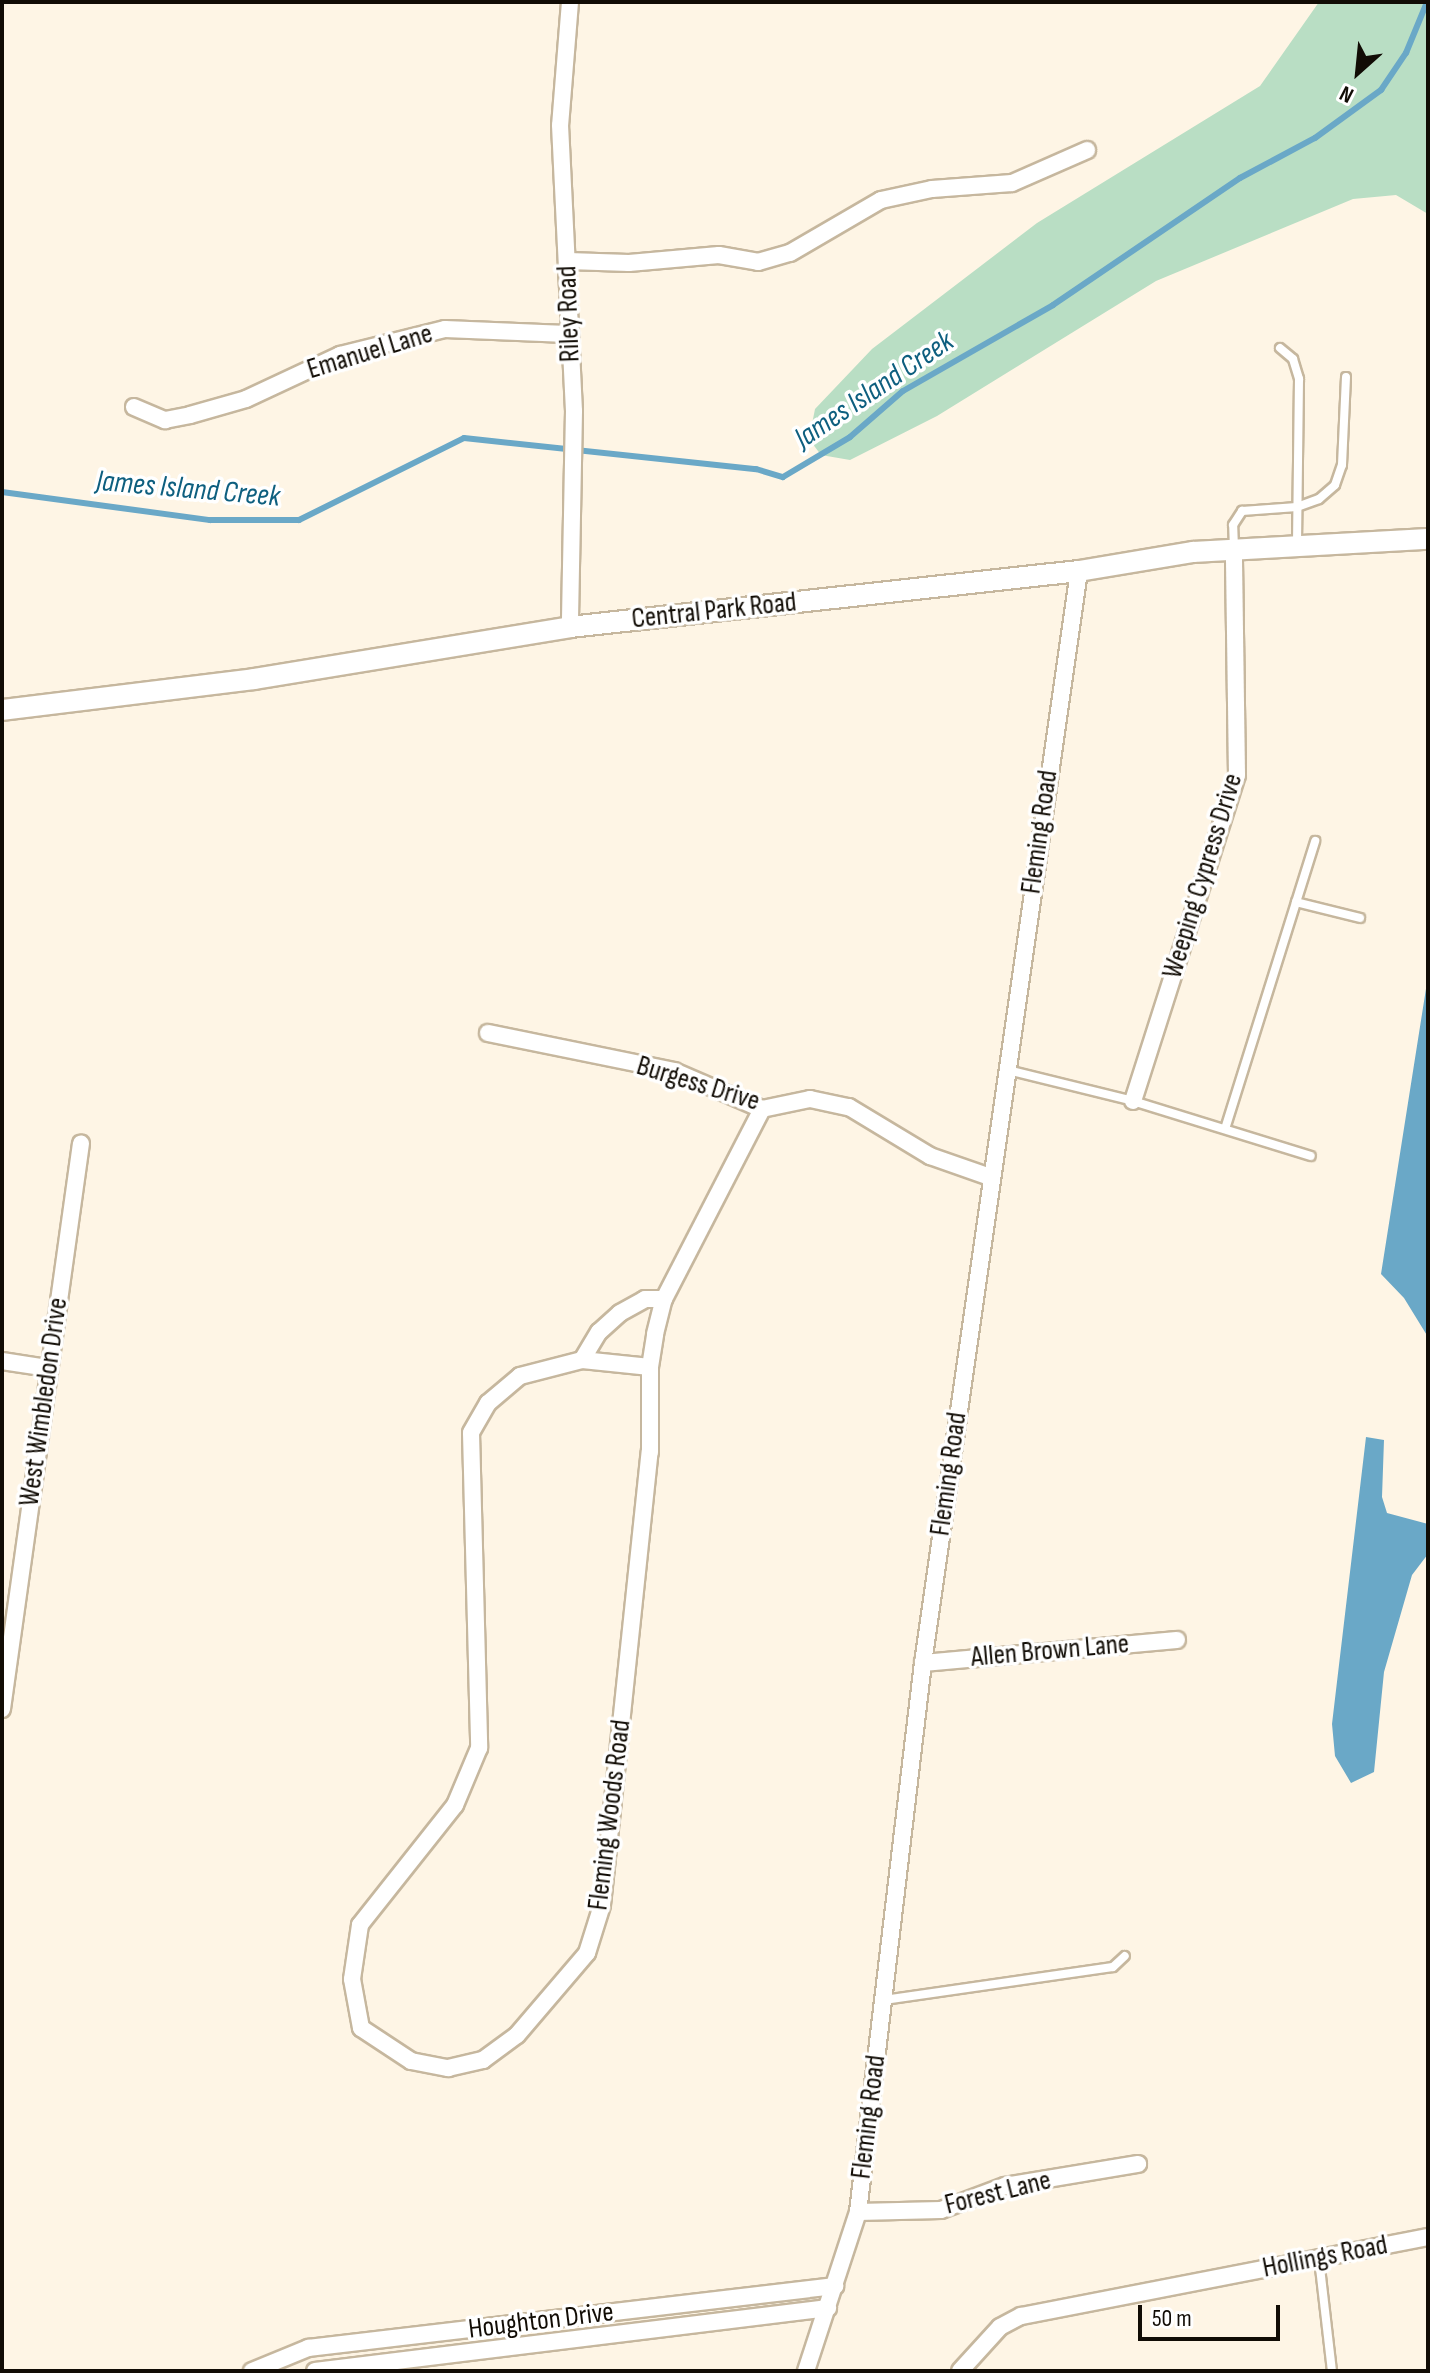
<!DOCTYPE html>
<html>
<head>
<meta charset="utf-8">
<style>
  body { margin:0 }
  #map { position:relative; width:1430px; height:2373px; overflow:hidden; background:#fef5e5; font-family:"Sofia Sans Condensed",sans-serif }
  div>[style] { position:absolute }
  .green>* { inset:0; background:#b9dec4 }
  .water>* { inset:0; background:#6aa8c7 }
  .stream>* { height:6px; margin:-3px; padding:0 3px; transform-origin:3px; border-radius:3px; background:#6aa8c7 }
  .roads { filter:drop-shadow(2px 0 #c6b79e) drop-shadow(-2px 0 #c6b79e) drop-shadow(0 2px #c6b79e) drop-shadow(0 -2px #c6b79e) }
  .service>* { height:8px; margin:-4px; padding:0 4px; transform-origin:4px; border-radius:4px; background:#fff }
  .minor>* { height:16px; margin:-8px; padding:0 8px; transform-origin:8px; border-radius:8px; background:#fff }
  .tertiary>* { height:20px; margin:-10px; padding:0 10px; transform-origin:10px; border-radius:10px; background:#fff }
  span { translate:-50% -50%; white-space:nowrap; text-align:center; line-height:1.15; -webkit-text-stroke:7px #fff; paint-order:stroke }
  .street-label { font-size:28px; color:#110c05 }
  .water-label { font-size:30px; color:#0e5f7f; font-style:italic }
  .frame { position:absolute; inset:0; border:4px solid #110c05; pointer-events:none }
  .north { position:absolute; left:1318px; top:32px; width:80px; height:80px; -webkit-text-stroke:6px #fff; paint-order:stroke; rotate:207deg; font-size:22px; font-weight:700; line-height:32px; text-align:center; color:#110c05 }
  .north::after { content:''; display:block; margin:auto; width:28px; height:36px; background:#110c05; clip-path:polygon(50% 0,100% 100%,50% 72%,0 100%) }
  .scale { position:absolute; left:1138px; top:2305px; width:142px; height:36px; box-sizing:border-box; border:4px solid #110c05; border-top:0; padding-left:10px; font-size:24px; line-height:28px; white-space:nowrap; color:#110c05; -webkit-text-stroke:6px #fff; paint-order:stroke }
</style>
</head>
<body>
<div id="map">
  <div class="green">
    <div style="clip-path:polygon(1319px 2px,1428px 2px,1428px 214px,1396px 195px,1353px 199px,1156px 281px,937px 416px,850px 460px,821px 455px,809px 439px,815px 409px,872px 349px,1037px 223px,1260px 86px)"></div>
  </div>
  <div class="water">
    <div style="clip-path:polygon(1428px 976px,1428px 1337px,1404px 1298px,1381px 1274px)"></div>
    <div style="clip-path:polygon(1366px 1437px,1384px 1440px,1382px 1497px,1387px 1513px,1428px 1524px,1428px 1554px,1412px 1575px,1384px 1672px,1374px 1772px,1351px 1783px,1335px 1756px,1332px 1724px)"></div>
  </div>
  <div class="stream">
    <div style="left:2px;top:492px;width:210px;rotate:7.7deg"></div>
    <div style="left:210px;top:520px;width:89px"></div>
    <div style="left:299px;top:520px;width:184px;rotate:-26.4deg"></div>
    <div style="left:464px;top:438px;width:294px;rotate:6.1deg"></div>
    <div style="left:756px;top:469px;width:28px;rotate:17deg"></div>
    <div style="left:783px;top:477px;width:78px;rotate:-30.8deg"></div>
    <div style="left:850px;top:437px;width:70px;rotate:-41deg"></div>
    <div style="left:903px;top:391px;width:173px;rotate:-29.8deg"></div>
    <div style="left:1053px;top:305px;width:226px;rotate:-34.2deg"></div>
    <div style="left:1240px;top:178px;width:85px;rotate:-28.1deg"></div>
    <div style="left:1315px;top:138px;width:82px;rotate:-36deg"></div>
    <div style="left:1381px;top:90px;width:45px;rotate:-56deg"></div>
    <div style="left:1406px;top:53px;width:55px;rotate:-67.6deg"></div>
  </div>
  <div class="roads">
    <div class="service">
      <div style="left:1280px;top:348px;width:17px;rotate:40deg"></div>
      <div style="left:1293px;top:359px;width:21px;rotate:73deg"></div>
      <div style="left:1299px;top:379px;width:165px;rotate:90.7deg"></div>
      <div style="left:1234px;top:549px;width:24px;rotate:-92deg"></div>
      <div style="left:1233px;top:525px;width:17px;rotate:-57deg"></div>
      <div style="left:1242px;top:511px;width:55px;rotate:-4.2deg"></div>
      <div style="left:1297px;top:507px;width:23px;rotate:-20deg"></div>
      <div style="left:1319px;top:499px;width:21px;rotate:-41deg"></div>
      <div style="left:1335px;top:485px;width:21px;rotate:-71deg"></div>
      <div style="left:1342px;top:465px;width:88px;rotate:-87.4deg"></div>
      <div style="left:1296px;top:902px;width:66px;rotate:14deg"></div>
      <div style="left:1008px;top:1070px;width:129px;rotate:13.9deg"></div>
      <div style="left:1133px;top:1101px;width:186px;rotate:17.2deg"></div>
      <div style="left:1225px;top:1129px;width:302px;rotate:-72.6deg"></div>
      <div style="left:884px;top:2000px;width:231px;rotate:-8.2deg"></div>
      <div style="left:1113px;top:1967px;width:16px;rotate:-43deg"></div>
      <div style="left:1319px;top:2259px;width:113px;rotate:83.4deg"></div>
    </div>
    <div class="minor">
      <div style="left:570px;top:2px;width:123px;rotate:94.6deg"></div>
      <div style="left:560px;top:125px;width:286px;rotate:87.2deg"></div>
      <div style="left:574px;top:411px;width:216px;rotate:91.1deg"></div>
      <div style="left:568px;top:261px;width:61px;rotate:1.9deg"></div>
      <div style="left:629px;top:263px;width:90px;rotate:-5.1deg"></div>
      <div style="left:719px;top:255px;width:40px;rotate:10deg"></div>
      <div style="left:758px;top:262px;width:33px;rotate:-16deg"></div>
      <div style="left:790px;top:253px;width:105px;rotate:-30.2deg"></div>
      <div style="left:881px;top:200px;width:52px;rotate:-12.2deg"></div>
      <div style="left:932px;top:189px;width:80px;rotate:-4.3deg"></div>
      <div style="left:1012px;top:183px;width:82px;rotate:-23.7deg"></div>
      <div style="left:134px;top:407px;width:34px;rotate:23deg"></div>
      <div style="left:165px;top:420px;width:25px;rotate:-11deg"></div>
      <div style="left:190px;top:415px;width:58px;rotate:-15.9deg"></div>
      <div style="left:246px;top:399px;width:104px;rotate:-25.1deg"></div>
      <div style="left:340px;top:355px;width:108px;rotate:-13.9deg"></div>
      <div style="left:445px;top:329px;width:122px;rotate:2.3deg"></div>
      <div style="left:488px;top:1033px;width:190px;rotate:11.5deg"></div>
      <div style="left:674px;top:1071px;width:96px;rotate:23.4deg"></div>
      <div style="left:762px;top:1109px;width:49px;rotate:-11.8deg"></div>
      <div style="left:810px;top:1099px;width:40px;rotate:12deg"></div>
      <div style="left:849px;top:1107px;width:95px;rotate:31.2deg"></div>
      <div style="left:930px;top:1156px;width:64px;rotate:19.3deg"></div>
      <div style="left:1133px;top:1101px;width:342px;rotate:-72.3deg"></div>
      <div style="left:1237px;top:775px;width:226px;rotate:-90.8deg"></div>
      <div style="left:582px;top:1360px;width:33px;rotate:-59deg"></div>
      <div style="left:599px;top:1332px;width:28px;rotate:-42deg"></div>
      <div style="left:620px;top:1313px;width:29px;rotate:-29deg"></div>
      <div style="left:645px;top:1299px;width:19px"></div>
      <div style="left:2px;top:1361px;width:47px;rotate:8.7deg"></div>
      <div style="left:650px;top:1367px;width:68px;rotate:-174.1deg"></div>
      <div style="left:582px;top:1360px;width:64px;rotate:165.5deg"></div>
      <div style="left:520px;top:1376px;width:42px;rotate:139.8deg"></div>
      <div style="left:488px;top:1403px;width:34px;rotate:120deg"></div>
      <div style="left:471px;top:1433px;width:315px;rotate:88.5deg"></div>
      <div style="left:479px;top:1748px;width:62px;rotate:112.8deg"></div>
      <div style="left:455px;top:1805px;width:153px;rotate:128.4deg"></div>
      <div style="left:360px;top:1925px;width:55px;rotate:98.4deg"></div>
      <div style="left:352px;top:1979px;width:50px;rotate:79.6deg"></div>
      <div style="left:361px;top:2028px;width:60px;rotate:33.4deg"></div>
      <div style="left:411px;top:2061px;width:38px;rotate:11deg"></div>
      <div style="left:448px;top:2068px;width:36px;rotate:-13deg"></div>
      <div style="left:483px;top:2060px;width:42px;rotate:-36.3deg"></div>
      <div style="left:517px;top:2035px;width:108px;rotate:-49.5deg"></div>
      <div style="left:587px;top:1953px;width:50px;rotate:-72.6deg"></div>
      <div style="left:602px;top:1905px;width:456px;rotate:-84deg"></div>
      <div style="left:650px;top:1452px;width:85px;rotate:-90deg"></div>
      <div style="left:650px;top:1367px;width:33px;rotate:-81deg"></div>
      <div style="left:655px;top:1334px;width:36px;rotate:-76deg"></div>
      <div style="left:664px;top:1299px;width:214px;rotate:-62.7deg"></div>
      <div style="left:923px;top:1663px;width:255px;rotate:-5.2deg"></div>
      <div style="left:2px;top:1709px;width:571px;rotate:-82.05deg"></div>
      <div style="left:858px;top:2212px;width:83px;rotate:-1.4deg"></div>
      <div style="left:941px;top:2210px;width:68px;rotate:-20.6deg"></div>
      <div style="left:1005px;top:2186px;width:135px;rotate:-9.4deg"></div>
      <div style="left:252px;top:2371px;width:61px;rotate:-22.3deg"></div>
      <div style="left:308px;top:2348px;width:531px;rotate:-6.71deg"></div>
      <div style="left:315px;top:2371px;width:517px;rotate:-7deg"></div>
      <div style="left:806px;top:2371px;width:167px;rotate:-71.9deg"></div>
      <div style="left:858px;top:2212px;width:553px;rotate:-83.25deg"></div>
      <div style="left:923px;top:1663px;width:1103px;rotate:-81.87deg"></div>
      <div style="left:960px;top:2371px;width:59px;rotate:-47.7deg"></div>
      <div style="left:1000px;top:2327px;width:24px;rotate:-28deg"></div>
      <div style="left:1021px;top:2316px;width:415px;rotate:-11deg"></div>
    </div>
    <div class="tertiary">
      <div style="left:2px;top:710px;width:254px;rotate:-7deg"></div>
      <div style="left:254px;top:679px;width:320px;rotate:-9.3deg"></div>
      <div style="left:570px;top:627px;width:512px;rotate:-6.28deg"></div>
      <div style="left:1079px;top:571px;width:116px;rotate:-9.5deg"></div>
      <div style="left:1193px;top:552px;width:235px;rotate:-3.2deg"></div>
    </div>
  </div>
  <div class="street-label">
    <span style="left:569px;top:314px;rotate:-92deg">Riley Road</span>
    <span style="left:370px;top:352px;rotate:-17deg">Emanuel Lane</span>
    <span style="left:714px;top:611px;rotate:-6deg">Central Park Road</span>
    <span style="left:1040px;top:832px;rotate:-82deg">Fleming Road</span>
    <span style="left:1203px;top:876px;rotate:-73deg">Weeping Cypress Drive</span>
    <span style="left:698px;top:1084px;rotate:17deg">Burgess Drive</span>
    <span style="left:44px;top:1402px;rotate:-82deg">West Wimbledon Drive</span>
    <span style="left:949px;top:1474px;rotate:-82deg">Fleming Road</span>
    <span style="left:1050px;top:1651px;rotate:-5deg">Allen Brown Lane</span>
    <span style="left:610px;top:1815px;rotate:-83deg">Fleming Woods Road</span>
    <span style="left:869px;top:2117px;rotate:-83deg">Fleming Road</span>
    <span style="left:998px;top:2193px;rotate:-14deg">Forest Lane</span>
    <span style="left:1325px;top:2257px;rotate:-11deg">Hollings Road</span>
    <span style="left:541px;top:2321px;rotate:-7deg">Houghton Drive</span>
  </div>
  <div class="water-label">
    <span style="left:874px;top:390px;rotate:-34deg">James Island Creek</span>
    <span style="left:188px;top:489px;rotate:5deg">James Island Creek</span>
  </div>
  <div class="frame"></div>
  <div class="north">N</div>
  <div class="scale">50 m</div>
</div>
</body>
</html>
